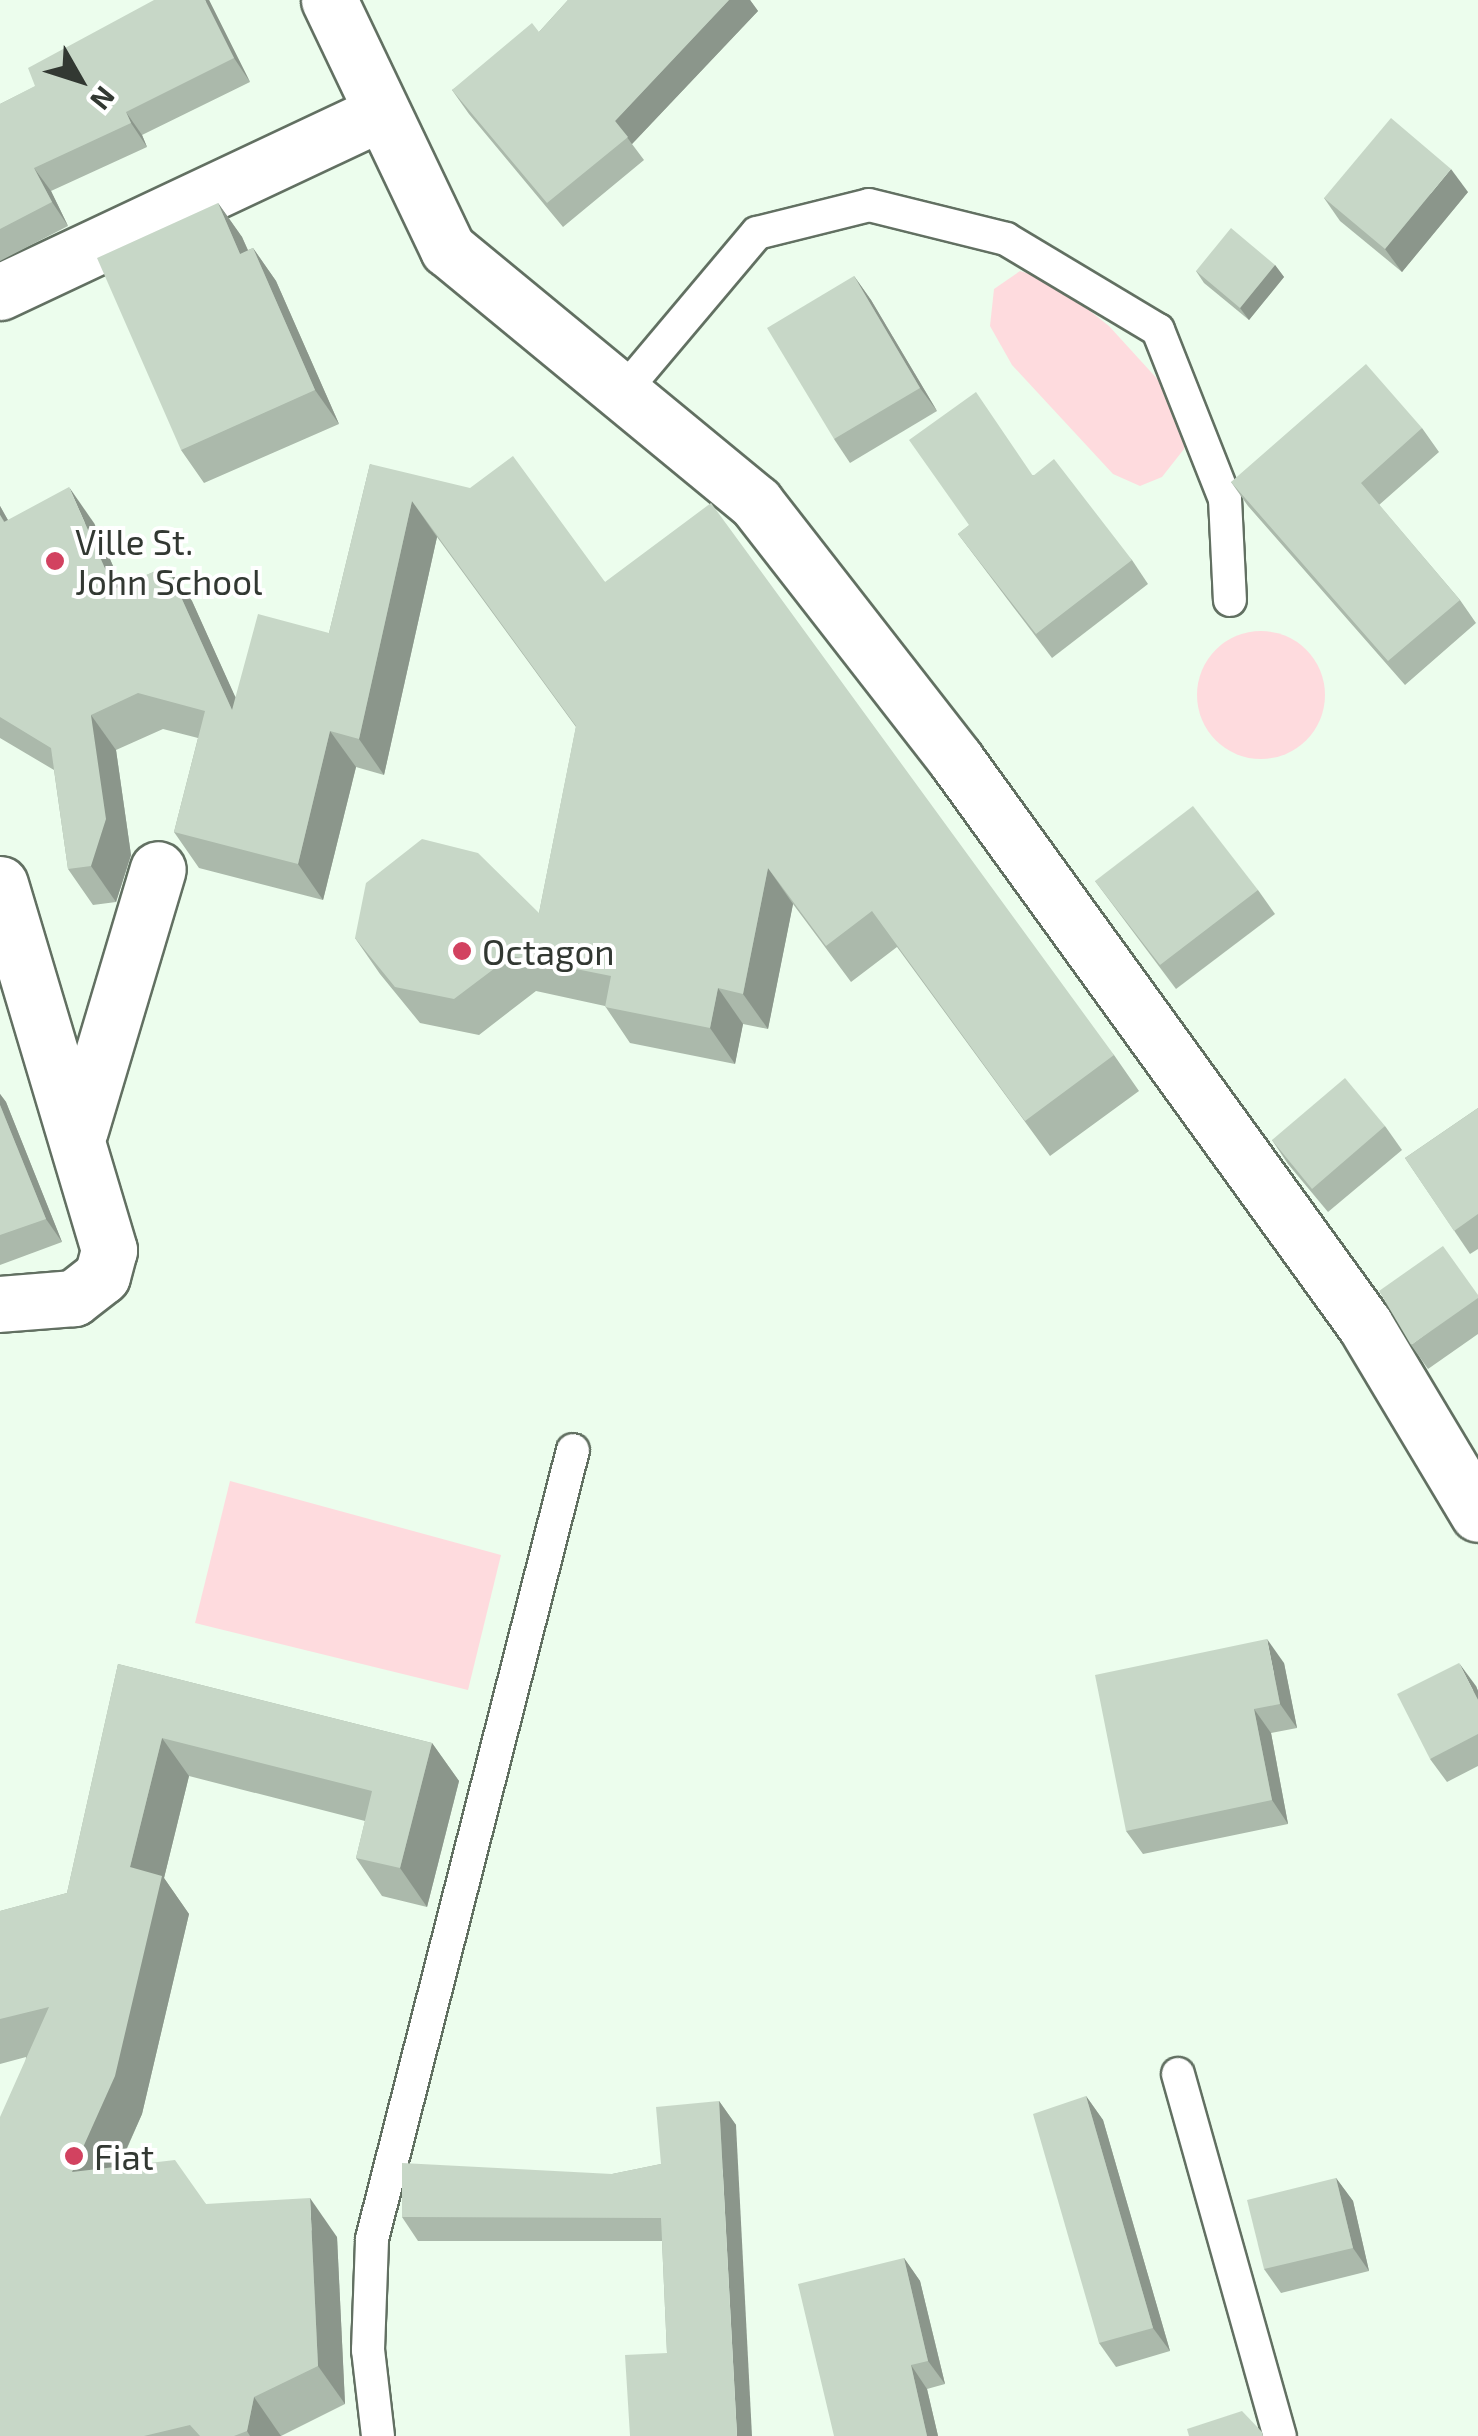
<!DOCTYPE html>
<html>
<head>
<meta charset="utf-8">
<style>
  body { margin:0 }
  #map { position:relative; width:1478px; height:2436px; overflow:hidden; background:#ecfded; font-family:"Exo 2",sans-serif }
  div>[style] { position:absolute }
  .green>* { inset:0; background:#fedbde }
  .round { border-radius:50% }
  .roads { filter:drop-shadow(2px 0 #627062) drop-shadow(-2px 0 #627062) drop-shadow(0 2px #627062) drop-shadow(0 -2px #627062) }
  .lane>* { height:32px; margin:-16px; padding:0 16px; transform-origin:16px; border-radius:16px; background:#fff }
  .street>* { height:55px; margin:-27.5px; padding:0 27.5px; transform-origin:27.5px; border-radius:27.5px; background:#fff }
  .wall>* { inset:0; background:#abb9ab }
  .shaded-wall>* { inset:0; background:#8b968b }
  .building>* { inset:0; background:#c7d7c7 }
  .dots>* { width:28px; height:28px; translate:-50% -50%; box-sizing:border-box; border:5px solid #fff; border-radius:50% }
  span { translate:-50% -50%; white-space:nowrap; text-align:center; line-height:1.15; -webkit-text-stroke:8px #fff; paint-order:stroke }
  .poi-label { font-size:35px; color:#323832 }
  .left { translate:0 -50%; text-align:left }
  .north { position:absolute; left:30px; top:30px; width:100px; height:100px; -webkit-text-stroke:8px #fff; paint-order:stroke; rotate:129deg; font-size:28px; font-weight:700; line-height:40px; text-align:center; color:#323832 }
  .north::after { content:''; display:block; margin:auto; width:35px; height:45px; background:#323832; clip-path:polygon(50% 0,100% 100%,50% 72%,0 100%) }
</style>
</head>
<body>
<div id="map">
  <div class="green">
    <div style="clip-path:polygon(1020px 271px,1052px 281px,1109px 326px,1161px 383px,1184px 432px,1184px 449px,1162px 477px,1140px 486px,1113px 474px,1012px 365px,990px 326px,994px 289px)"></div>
    <div class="round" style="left:1197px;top:631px;width:128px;height:128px"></div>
    <div style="clip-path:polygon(230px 1481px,501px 1555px,468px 1690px,195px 1623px)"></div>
  </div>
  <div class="roads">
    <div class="lane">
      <div style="left:623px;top:392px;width:208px;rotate:-49.9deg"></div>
      <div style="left:757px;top:233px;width:115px;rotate:-14deg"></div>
      <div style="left:869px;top:205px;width:141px;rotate:13.9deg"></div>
      <div style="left:1006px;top:239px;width:177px;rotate:30.9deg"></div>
      <div style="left:1158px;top:330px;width:182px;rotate:68.4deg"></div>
      <div style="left:1225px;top:499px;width:101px;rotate:87.2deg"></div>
      <div style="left:1178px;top:2074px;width:376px;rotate:74.3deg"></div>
      <div style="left:378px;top:2436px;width:87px;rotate:-96.6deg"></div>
      <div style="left:368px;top:2350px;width:111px;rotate:-87.9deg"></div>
      <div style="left:372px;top:2239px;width:814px;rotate:-75.71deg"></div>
    </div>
    <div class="street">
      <div style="left:329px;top:0;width:276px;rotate:64.5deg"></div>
      <div style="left:448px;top:249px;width:399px;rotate:39.5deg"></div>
      <div style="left:756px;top:503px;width:326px;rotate:52.1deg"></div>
      <div style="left:956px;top:760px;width:697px;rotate:54.1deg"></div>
      <div style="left:1365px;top:1325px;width:220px;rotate:59.1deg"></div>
      <div style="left:0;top:292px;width:419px;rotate:-25.2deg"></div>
      <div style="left:0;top:884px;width:382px;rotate:73.4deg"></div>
      <div style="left:109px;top:1250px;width:27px;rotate:105deg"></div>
      <div style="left:102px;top:1276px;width:36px;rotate:142deg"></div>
      <div style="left:74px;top:1298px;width:74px;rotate:175.4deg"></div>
      <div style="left:80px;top:1130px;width:272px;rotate:-73.4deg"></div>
    </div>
  </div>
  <div class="wall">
    <div style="clip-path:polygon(209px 0,250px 82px,142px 135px,147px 147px,51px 191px,68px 226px,0 261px,0 104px)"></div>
    <div style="clip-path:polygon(568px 0,750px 0,758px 11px,632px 144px,644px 160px,563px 227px,469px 114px,452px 90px,539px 32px)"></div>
    <div style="clip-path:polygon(1468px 192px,1402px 272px,1340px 221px,1324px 198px)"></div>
    <div style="clip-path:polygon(218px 203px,242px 237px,248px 250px,253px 248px,276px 281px,339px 424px,204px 483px,181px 450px)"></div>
    <div style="clip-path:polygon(1275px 265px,1284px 277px,1249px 320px,1204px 283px,1196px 271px)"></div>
    <div style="clip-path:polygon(854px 276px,871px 300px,937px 411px,850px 463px,834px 439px)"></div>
    <div style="clip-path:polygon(1422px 428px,1439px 452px,1379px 505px,1460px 600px,1476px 623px,1405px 685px,1248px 506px,1231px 482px)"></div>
    <div style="clip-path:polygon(370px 464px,605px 582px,1114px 1055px,1139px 1091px,1050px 1156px,897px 947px,851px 982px,793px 904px,768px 1029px,743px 1024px,735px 1064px,630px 1043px,605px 1006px,536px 991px,479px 1035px,420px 1023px,380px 974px,355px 938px,539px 913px,576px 727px,437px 537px,384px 775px,356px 767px,323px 900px,199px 868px,174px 832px,198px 738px,163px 729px,116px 750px,131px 855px,116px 902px,93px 905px,68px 869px,54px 770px,0 738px,0 506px,8px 520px,94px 523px,122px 586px,167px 566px,192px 601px,235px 697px,329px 633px)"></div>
    <div style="clip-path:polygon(1033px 475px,1132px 560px,1148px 584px,1052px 658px,958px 534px)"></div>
    <div style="clip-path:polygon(1095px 881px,1258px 890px,1275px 914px,1176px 989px)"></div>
    <div style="clip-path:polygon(0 1094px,6px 1102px,62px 1242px,0 1265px)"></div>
    <div style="clip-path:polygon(1478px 1108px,1478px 1249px,1470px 1254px,1405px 1158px)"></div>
    <div style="clip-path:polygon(1385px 1126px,1402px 1150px,1328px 1212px,1288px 1164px,1272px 1140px)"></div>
    <div style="clip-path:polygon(1478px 1295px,1478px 1334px,1428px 1369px,1411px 1345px)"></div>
    <div style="clip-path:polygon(1284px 1663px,1297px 1728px,1271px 1733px,1288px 1824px,1143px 1854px,1126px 1831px)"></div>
    <div style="clip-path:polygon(118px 1664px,432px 1743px,459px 1781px,427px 1907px,382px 1896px,356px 1858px,365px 1821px,189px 1776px,164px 1878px,189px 1914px,142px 2114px,119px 2167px,206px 2204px,337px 2237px,345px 2404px,281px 2436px,0 2436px,26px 2057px,0 2064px,0 1911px,67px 1893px)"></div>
    <div style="clip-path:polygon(1476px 1686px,1478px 1691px,1478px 1766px,1447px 1782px,1430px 1759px)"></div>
    <div style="clip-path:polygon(1086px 2096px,1103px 2120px,1170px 2351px,1116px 2367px,1099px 2343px)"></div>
    <div style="clip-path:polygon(719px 2101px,736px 2125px,667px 2353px,662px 2241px,418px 2241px,402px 2217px,661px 2164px)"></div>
    <div style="clip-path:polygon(1336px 2178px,1353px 2201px,1369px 2271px,1281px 2293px,1264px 2269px)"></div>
    <div style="clip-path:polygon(904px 2258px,920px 2281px,945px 2384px,927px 2389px,938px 2436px,834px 2436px)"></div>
  </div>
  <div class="shaded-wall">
    <div style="clip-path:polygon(205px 0,209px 0,250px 82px,234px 58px)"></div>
    <div style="clip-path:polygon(729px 0,750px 0,758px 11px,632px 144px,615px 121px)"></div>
    <div style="clip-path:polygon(126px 112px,142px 135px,147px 147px,131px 123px)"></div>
    <div style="clip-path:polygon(34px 168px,51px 191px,68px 226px,52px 202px)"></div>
    <div style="clip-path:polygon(1451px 169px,1468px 192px,1402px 272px,1385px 249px)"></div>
    <div style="clip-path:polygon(218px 203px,242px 237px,264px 287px,240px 254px)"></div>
    <div style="clip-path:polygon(253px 248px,276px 281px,339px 424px,315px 390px)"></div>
    <div style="clip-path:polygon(1275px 265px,1284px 277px,1249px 320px,1240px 308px)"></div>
    <div style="clip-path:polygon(854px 276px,871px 300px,937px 411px,920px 388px)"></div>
    <div style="clip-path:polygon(69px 487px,94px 523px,139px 625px,114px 589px)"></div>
    <div style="clip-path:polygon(412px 501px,437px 537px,384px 775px,359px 739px)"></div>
    <div style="clip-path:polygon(0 506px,29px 558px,0 515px)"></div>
    <div style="clip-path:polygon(167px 566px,192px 601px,257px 745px,232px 710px)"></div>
    <div style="clip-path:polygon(91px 715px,116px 750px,131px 855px,116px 902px,91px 866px)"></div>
    <div style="clip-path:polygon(330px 731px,356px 767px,323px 900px,298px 864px)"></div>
    <div style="clip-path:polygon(768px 868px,793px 904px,768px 1029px,743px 994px)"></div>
    <div style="clip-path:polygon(718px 988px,743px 1024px,735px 1064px,710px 1028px)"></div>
    <div style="clip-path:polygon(0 1094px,6px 1102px,62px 1242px,46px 1219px,0 1105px)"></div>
    <div style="clip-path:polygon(1267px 1639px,1284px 1663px,1297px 1728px,1280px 1704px)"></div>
    <div style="clip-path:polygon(1459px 1663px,1476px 1686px,1478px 1691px,1478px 1700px)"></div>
    <div style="clip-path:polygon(1254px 1709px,1271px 1733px,1288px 1824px,1272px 1800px)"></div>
    <div style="clip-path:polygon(162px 1738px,189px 1776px,164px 1878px,189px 1914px,142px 2114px,99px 2210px,72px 2172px,130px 1867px)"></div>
    <div style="clip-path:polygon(432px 1743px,459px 1781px,427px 1907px,400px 1868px)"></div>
    <div style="clip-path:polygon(1086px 2096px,1103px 2120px,1170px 2351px,1153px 2328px)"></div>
    <div style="clip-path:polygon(719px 2101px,736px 2125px,752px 2436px,737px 2436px)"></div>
    <div style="clip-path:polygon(1336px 2178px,1353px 2201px,1369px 2271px,1353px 2248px)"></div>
    <div style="clip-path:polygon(310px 2198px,337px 2237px,345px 2404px,318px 2366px)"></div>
    <div style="clip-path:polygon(904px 2258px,920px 2281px,945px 2384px,928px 2361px)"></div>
    <div style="clip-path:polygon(911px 2365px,927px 2389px,938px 2436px,927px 2436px)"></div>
    <div style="clip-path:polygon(254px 2397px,281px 2436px,250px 2436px,247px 2431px)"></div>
  </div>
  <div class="building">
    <div style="clip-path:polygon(154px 0,205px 0,234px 58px,126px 112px,131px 123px,34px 168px,52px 202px,0 229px,0 104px,35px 86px,28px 68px)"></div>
    <div style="clip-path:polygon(568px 0,729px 0,615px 121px,628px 137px,547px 203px,452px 90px,532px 23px,539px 32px)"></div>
    <div style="clip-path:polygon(1391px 118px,1451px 169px,1385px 249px,1324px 198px)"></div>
    <div style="clip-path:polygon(218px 203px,240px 254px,253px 248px,315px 390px,181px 450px,97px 258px)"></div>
    <div style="clip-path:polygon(1231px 228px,1275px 265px,1240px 308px,1196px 271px)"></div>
    <div style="clip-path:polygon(854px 276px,920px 388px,834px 439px,767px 328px)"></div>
    <div style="clip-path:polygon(1366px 364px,1422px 428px,1361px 483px,1460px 600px,1388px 661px,1231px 482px)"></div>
    <div style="clip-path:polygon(976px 392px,1033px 476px,1054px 459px,1132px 560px,1036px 634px,958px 534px,969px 525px,909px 440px)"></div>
    <div style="clip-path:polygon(513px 456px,605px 582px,711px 503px,1114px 1055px,1025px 1121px,872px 911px,826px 946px,768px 868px,743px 994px,718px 988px,710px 1028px,605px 1007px,611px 976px,511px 956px,454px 999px,395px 987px,355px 938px,366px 883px,422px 839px,478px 853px,539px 913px,576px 726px,412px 501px,359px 739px,330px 731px,298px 864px,174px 832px,205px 711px,138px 693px,91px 715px,106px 819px,91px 866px,68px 869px,51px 748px,0 717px,0 515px,4px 522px,69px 487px,114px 589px,167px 566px,232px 710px,258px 614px,329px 633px,370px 464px,470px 488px)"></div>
    <div style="clip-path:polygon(1193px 806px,1258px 890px,1160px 965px,1095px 881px)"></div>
    <div style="clip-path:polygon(1345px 1078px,1385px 1126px,1312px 1189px,1272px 1140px)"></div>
    <div style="clip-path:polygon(0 1105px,46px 1219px,0 1235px)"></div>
    <div style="clip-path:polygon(1478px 1108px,1478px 1214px,1454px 1231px,1405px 1158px)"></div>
    <div style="clip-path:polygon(1443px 1246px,1478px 1295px,1478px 1298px,1411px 1345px,1379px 1291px)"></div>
    <div style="clip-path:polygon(1267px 1639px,1280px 1704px,1254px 1709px,1272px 1800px,1126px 1831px,1095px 1675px)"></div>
    <div style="clip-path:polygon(1459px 1663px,1478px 1700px,1478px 1734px,1430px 1759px,1397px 1694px)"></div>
    <div style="clip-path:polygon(118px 1664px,432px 1743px,400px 1868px,356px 1858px,372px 1791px,162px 1738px,130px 1867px,162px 1876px,115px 2076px,72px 2172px,175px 2160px,206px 2204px,310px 2198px,318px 2366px,254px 2397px,247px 2431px,234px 2436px,200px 2436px,190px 2425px,144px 2436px,0 2436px,0 2117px,49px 2007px,0 2019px,0 1911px,67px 1893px)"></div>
    <div style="clip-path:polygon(1086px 2096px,1153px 2328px,1099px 2343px,1033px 2114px)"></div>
    <div style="clip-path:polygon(719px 2101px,737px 2436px,630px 2436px,625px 2355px,667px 2353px,661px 2218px,402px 2217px,402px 2163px,612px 2174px,661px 2164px,656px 2107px)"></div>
    <div style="clip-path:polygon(1336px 2178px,1353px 2248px,1264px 2269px,1247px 2200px)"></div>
    <div style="clip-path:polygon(904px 2258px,928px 2361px,911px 2365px,927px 2436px,834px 2436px,798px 2284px)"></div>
    <div style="clip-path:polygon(1242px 2411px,1262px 2432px,1263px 2436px,1189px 2436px,1187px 2429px)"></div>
  </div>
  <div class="dots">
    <div style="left:55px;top:561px;background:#d24260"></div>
    <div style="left:462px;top:951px;background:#d24260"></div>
    <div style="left:74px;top:2156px;background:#d24260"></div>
  </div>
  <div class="poi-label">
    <span class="left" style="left:75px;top:561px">Ville St.<br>John School</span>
    <span class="left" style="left:482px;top:951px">Octagon</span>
    <span class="left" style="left:94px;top:2156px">Fiat</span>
  </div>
  <div class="north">N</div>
</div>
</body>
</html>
